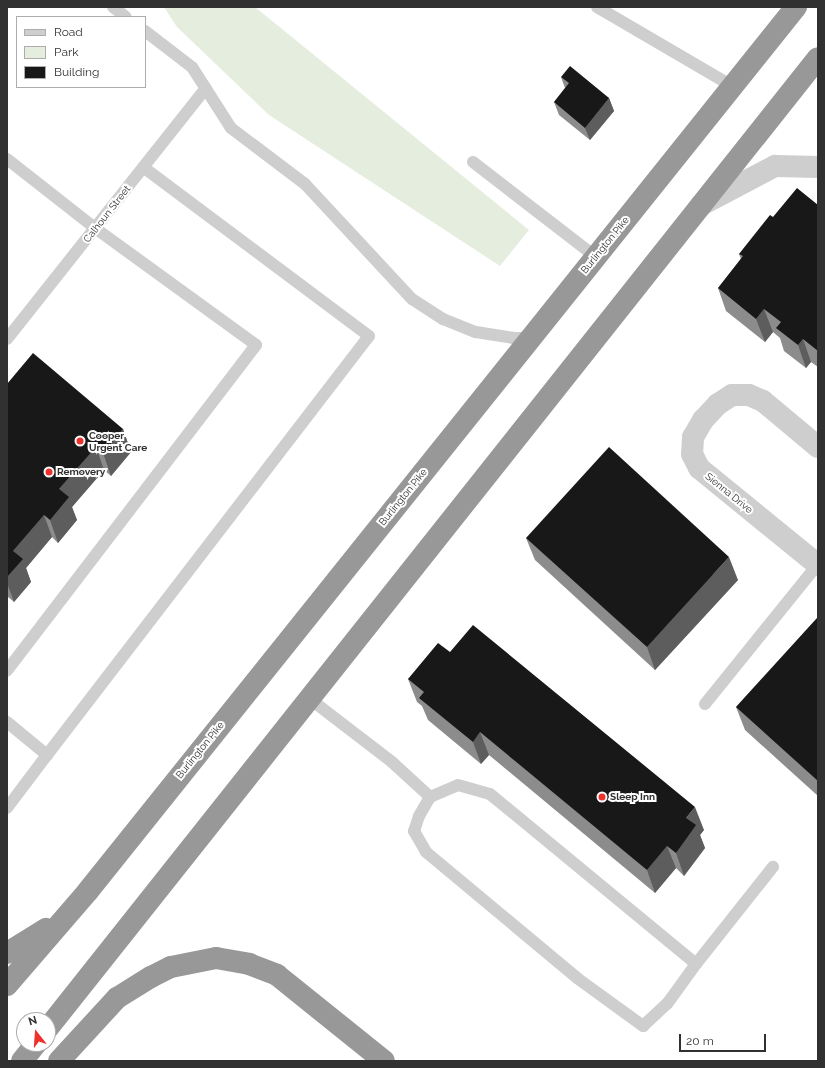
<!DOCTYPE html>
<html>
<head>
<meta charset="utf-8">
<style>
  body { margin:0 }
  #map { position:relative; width:825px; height:1068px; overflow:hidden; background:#fff; font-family:Raleway,sans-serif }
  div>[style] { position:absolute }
  .green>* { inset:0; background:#e5eede }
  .lane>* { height:12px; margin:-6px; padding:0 6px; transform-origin:6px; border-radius:6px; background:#cecece }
  .street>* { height:22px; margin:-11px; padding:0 11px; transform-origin:11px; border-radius:11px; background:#cecece }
  .highway>* { height:22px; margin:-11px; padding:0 11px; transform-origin:11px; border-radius:11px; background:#989898 }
  .wall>* { inset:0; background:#8c8c8c }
  .shaded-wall>* { inset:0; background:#5d5d5d }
  .building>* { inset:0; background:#181818 }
  .dots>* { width:11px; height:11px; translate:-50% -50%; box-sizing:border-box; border:2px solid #fff; border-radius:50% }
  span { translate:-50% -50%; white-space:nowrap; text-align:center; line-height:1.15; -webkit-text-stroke:4px #fff; paint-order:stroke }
  .street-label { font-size:10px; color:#313131 }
  .poi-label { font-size:10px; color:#313131; font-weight:700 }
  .left { translate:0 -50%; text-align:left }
  .frame { position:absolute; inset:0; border:8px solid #313131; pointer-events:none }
  .legend { position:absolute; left:16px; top:16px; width:130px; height:72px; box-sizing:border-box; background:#fff; border:1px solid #adadad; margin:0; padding:5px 7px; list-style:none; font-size:12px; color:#313131 }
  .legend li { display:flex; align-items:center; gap:8px; height:20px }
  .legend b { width:20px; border:1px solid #adadad }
  .north { position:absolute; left:16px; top:1012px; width:40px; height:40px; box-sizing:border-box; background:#fff; border:1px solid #adadad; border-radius:50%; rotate:343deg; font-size:11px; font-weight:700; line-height:16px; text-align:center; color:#313131 }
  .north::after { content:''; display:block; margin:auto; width:14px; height:18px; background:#ed322e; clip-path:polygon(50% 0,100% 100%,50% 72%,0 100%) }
  .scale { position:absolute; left:679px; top:1034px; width:87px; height:18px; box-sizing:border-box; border:2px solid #313131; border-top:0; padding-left:5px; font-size:12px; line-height:14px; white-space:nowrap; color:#313131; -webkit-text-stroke:3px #fff; paint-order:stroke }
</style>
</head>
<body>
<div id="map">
  <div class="green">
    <div style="clip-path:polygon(164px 7px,255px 7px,529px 230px,500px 266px,269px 115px,177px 27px)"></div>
  </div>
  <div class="lane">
    <div style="left:113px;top:7px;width:16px;rotate:38deg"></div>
    <div style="left:597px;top:7px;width:156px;rotate:30.3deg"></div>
    <div style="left:145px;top:31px;width:59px;rotate:37.5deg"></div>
    <div style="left:192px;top:67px;width:72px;rotate:57.4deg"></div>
    <div style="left:231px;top:128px;width:93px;rotate:37.1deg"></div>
    <div style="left:305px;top:184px;width:157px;rotate:47.1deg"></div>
    <div style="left:412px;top:299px;width:37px;rotate:33deg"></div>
    <div style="left:443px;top:319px;width:35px;rotate:22deg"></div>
    <div style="left:476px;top:332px;width:37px;rotate:9deg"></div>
    <div style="left:513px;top:338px;width:18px"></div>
    <div style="left:7px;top:159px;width:112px;rotate:38.1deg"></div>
    <div style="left:95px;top:228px;width:199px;rotate:36deg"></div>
    <div style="left:256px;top:345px;width:410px;rotate:127.4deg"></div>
    <div style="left:473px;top:162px;width:155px;rotate:37.7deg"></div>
    <div style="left:7px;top:339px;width:320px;rotate:-51.6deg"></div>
    <div style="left:310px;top:699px;width:103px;rotate:37.5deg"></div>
    <div style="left:392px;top:762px;width:52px;rotate:42.6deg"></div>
    <div style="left:430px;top:797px;width:30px;rotate:-23deg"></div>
    <div style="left:458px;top:785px;width:33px;rotate:16deg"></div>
    <div style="left:490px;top:794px;width:267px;rotate:39.5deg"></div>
    <div style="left:696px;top:964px;width:124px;rotate:-51.6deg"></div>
    <div style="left:705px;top:704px;width:179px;rotate:-51.1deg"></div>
    <div style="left:7px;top:722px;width:52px;rotate:39.5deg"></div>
    <div style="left:47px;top:755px;width:528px;rotate:-52.46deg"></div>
    <div style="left:369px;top:336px;width:282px;rotate:-143.2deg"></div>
    <div style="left:430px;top:797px;width:22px;rotate:120deg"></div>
    <div style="left:419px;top:816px;width:16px;rotate:108deg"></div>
    <div style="left:414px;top:831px;width:24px;rotate:60deg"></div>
    <div style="left:426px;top:852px;width:197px;rotate:39.8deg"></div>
    <div style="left:577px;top:978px;width:82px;rotate:36deg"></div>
    <div style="left:643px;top:1026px;width:33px;rotate:-43deg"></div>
    <div style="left:667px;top:1004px;width:49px;rotate:-54.1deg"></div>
    <div style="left:7px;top:808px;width:66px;rotate:-53deg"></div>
  </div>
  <div class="street">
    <div style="left:701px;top:205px;width:84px;rotate:-27.8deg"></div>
    <div style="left:775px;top:166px;width:43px;rotate:1.3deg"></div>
    <div style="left:818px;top:447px;width:72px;rotate:-140.1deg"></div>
    <div style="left:763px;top:401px;width:15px;rotate:-157deg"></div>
    <div style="left:749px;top:395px;width:17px;rotate:180deg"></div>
    <div style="left:732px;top:395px;width:17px;rotate:147deg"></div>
    <div style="left:718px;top:404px;width:22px;rotate:133deg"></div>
    <div style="left:703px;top:420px;width:20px;rotate:120deg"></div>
    <div style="left:693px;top:437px;width:17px;rotate:93deg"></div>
    <div style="left:692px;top:454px;width:16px;rotate:63deg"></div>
    <div style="left:699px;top:468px;width:154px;rotate:39.2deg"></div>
  </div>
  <div class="highway">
    <div style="left:7px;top:953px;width:46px;rotate:-31.6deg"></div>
    <div style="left:7px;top:985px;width:124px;rotate:-49.2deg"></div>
    <div style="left:88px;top:891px;width:1133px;rotate:-51.31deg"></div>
    <div style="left:48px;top:1028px;width:1238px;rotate:-51.56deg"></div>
    <div style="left:22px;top:1061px;width:22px;rotate:-51deg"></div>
    <div style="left:59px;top:1061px;width:86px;rotate:-47.4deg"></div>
    <div style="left:117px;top:998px;width:40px;rotate:-32deg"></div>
    <div style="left:151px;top:977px;width:22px;rotate:-27deg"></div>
    <div style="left:171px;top:967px;width:46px;rotate:-11.3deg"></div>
    <div style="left:216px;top:958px;width:34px;rotate:10deg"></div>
    <div style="left:249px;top:964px;width:30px;rotate:21deg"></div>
    <div style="left:277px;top:975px;width:137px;rotate:38.8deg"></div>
  </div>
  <div class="wall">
    <div style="clip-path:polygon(561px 77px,609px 98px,614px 111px,590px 140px,559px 115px,554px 102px,565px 88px)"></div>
    <div style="clip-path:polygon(818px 205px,818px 367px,811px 362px,806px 368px,784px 351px,780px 338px,773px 332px,765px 342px,726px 311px,718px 288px,741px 259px,739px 254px)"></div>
    <div style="clip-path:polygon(7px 384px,123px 429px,131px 452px,111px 476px,104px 470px,72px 507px,77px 520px,58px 543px,52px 537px,26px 568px,31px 582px,14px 602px,7px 596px)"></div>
    <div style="clip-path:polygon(526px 538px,738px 580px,655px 670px,535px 560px)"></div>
    <div style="clip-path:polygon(818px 617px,818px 796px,745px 730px,736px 707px)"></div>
    <div style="clip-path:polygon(450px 652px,704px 830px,700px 835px,705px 848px,684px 876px,676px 868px,655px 893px,489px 755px,481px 764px,428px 720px,422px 706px,417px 702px,408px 679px)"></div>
  </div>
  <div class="shaded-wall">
    <div style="clip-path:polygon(609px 98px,614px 111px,590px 140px,585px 128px)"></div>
    <div style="clip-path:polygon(764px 309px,773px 332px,765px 342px,756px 319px)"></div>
    <div style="clip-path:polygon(803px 339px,811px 362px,806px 368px,798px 345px)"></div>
    <div style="clip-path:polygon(123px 429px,131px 452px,111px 476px,103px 453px)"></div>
    <div style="clip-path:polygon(96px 447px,104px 470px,72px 507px,77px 520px,58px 543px,50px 520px,59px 489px)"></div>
    <div style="clip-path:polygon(44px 515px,52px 537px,26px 568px,31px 582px,14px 602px,7px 583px,7px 577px,13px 551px)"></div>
    <div style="clip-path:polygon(729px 557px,738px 580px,655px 670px,647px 647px)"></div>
    <div style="clip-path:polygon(480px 732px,489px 755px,481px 764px,473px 742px)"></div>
    <div style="clip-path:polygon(695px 807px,704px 830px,700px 835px,705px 848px,684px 876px,676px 853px,686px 818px)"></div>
    <div style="clip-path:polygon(667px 846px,676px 868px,655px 893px,647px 870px)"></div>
  </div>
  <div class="building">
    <div style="clip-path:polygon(570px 66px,609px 98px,585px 128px,554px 102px,569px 83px,561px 77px)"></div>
    <div style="clip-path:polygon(797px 188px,818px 205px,818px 351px,803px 339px,798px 345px,776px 328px,781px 322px,764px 309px,756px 319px,718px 288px,743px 256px,739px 254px,770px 215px,773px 217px)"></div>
    <div style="clip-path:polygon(33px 353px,123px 429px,103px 453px,96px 447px,59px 489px,69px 497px,50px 520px,44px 515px,13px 551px,23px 559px,7px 577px,7px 384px)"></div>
    <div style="clip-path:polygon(609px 447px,729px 557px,647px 647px,526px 538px)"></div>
    <div style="clip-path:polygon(818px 617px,818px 781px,736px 707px)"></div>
    <div style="clip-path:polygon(473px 625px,695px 807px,686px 818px,696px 825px,676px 853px,667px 846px,647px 870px,480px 732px,473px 742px,419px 698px,424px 692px,408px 679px,438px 643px,450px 652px)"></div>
  </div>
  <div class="dots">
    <div style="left:80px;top:441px;background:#ed322e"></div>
    <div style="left:49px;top:472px;background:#ed322e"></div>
    <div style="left:602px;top:797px;background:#ed322e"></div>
  </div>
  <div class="street-label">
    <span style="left:107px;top:214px;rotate:-52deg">Calhoun Street</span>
    <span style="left:605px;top:245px;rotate:-51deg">Burlington Pike</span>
    <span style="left:729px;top:493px;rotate:39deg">Sienna Drive</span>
    <span style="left:403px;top:497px;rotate:-51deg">Burlington Pike</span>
    <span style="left:200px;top:750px;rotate:-51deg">Burlington Pike</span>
  </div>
  <div class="poi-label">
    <span class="left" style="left:89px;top:441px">Cooper<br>Urgent Care</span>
    <span class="left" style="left:57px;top:472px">Removery</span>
    <span class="left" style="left:610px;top:797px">Sleep Inn</span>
  </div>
  <div class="frame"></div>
  <ul class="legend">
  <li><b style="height:5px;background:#cecece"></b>Road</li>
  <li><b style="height:11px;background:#e5eede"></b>Park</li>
  <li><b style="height:11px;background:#181818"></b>Building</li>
  </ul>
  <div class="north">N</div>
  <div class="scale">20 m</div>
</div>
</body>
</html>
